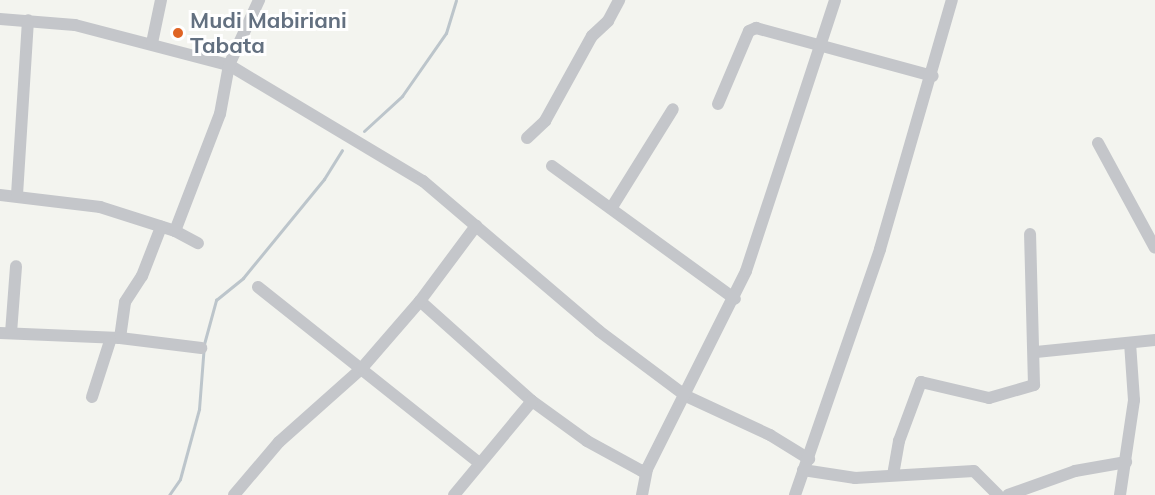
<!DOCTYPE html>
<html>
<head>
<meta charset="utf-8">
<style>
  body { margin:0 }
  #map { position:relative; width:1155px; height:495px; overflow:hidden; background:#f3f4ef; font-family:Mulish,sans-serif }
  div>[style] { position:absolute }
  .stream>* { height:3px; margin:-1.5px; padding:0 1.5px; transform-origin:1.5px; border-radius:1.5px; background:#bcc5cb }
  .minor>* { height:12px; margin:-6px; padding:0 6px; transform-origin:6px; border-radius:6px; background:#c4c6ca }
  .dots>* { width:16px; height:16px; translate:-50% -50%; box-sizing:border-box; border:3px solid #fff; border-radius:50% }
  span { translate:-50% -50%; white-space:nowrap; text-align:center; line-height:1.15; -webkit-text-stroke:6px #fff; paint-order:stroke }
  .poi-label { font-size:22px; color:#637080; font-weight:700 }
  .left { translate:0 -50%; text-align:left }
</style>
</head>
<body>
<div id="map">
  <div class="stream">
    <div style="left:364px;top:131px;width:52px;rotate:-42.6deg"></div>
    <div style="left:402px;top:96px;width:77px;rotate:-55.1deg"></div>
    <div style="left:446px;top:33px;width:34px;rotate:-73deg"></div>
    <div style="left:169px;top:495px;width:19px;rotate:-55deg"></div>
    <div style="left:180px;top:479px;width:73px;rotate:-74.8deg"></div>
    <div style="left:199px;top:409px;width:65px;rotate:-85.6deg"></div>
    <div style="left:204px;top:344px;width:46px;rotate:-74.7deg"></div>
    <div style="left:216px;top:300px;width:35px;rotate:-39deg"></div>
    <div style="left:243px;top:278px;width:128px;rotate:-50.7deg"></div>
    <div style="left:324px;top:179px;width:34px;rotate:-58deg"></div>
  </div>
  <div class="minor">
    <div style="left:0;top:19px;width:75px;rotate:4.6deg"></div>
    <div style="left:75px;top:25px;width:159px;rotate:14.6deg"></div>
    <div style="left:229px;top:65px;width:226px;rotate:30.9deg"></div>
    <div style="left:423px;top:181px;width:231px;rotate:40.4deg"></div>
    <div style="left:599px;top:331px;width:109px;rotate:36.8deg"></div>
    <div style="left:686px;top:396px;width:93px;rotate:24.9deg"></div>
    <div style="left:770px;top:435px;width:46px;rotate:31.6deg"></div>
    <div style="left:152px;top:43px;width:44px;rotate:-78.2deg"></div>
    <div style="left:718px;top:104px;width:79px;rotate:-67deg"></div>
    <div style="left:749px;top:31px;width:8px;rotate:-23deg"></div>
    <div style="left:756px;top:28px;width:183px;rotate:15.2deg"></div>
    <div style="left:527px;top:138px;width:25px;rotate:-43deg"></div>
    <div style="left:545px;top:121px;width:97px;rotate:-61.1deg"></div>
    <div style="left:592px;top:36px;width:22px;rotate:-43deg"></div>
    <div style="left:608px;top:21px;width:24px;rotate:-62deg"></div>
    <div style="left:1098px;top:143px;width:119px;rotate:61.5deg"></div>
    <div style="left:552px;top:166px;width:226px;rotate:36deg"></div>
    <div style="left:0;top:195px;width:101px;rotate:6.8deg"></div>
    <div style="left:100px;top:207px;width:79px;rotate:17.7deg"></div>
    <div style="left:175px;top:231px;width:26px;rotate:28deg"></div>
    <div style="left:17px;top:195px;width:175px;rotate:-86.4deg"></div>
    <div style="left:612px;top:207px;width:115px;rotate:-58.1deg"></div>
    <div style="left:175px;top:231px;width:125px;rotate:-69deg"></div>
    <div style="left:220px;top:114px;width:50px;rotate:-79.6deg"></div>
    <div style="left:229px;top:65px;width:72px;rotate:-65.2deg"></div>
    <div style="left:258px;top:287px;width:283px;rotate:38.5deg"></div>
    <div style="left:420px;top:301px;width:150px;rotate:41.8deg"></div>
    <div style="left:532px;top:401px;width:68px;rotate:36deg"></div>
    <div style="left:587px;top:441px;width:63px;rotate:28.6deg"></div>
    <div style="left:642px;top:471px;width:5px;rotate:-22deg"></div>
    <div style="left:647px;top:469px;width:221px;rotate:-63.4deg"></div>
    <div style="left:746px;top:271px;width:285px;rotate:-71.8deg"></div>
    <div style="left:0;top:333px;width:120px;rotate:2.4deg"></div>
    <div style="left:120px;top:338px;width:36px;rotate:-82deg"></div>
    <div style="left:125px;top:302px;width:31px;rotate:-57deg"></div>
    <div style="left:142px;top:276px;width:53px;rotate:-68.8deg"></div>
    <div style="left:11px;top:333px;width:67px;rotate:-85.7deg"></div>
    <div style="left:120px;top:338px;width:82px;rotate:7deg"></div>
    <div style="left:1036px;top:352px;width:120px;rotate:-5.8deg"></div>
    <div style="left:92px;top:397px;width:59px;rotate:-72.2deg"></div>
    <div style="left:803px;top:470px;width:53px;rotate:8.7deg"></div>
    <div style="left:855px;top:478px;width:119px;rotate:-3.4deg"></div>
    <div style="left:974px;top:471px;width:34px;rotate:45deg"></div>
    <div style="left:893px;top:475px;width:35px;rotate:-80deg"></div>
    <div style="left:899px;top:441px;width:63px;rotate:-69.6deg"></div>
    <div style="left:921px;top:382px;width:70px;rotate:13.2deg"></div>
    <div style="left:989px;top:398px;width:47px;rotate:-16.1deg"></div>
    <div style="left:1034px;top:385px;width:151px;rotate:-91.5deg"></div>
    <div style="left:234px;top:495px;width:70px;rotate:-49.7deg"></div>
    <div style="left:279px;top:442px;width:111px;rotate:-41.7deg"></div>
    <div style="left:362px;top:368px;width:89px;rotate:-49.1deg"></div>
    <div style="left:420px;top:301px;width:94px;rotate:-53.3deg"></div>
    <div style="left:454px;top:495px;width:122px;rotate:-50.3deg"></div>
    <div style="left:642px;top:495px;width:26px;rotate:-79deg"></div>
    <div style="left:795px;top:495px;width:260px;rotate:-70.9deg"></div>
    <div style="left:880px;top:249px;width:259px;rotate:-73.9deg"></div>
    <div style="left:1008px;top:495px;width:71px;rotate:-19.7deg"></div>
    <div style="left:1075px;top:471px;width:52px;rotate:-10deg"></div>
    <div style="left:1120px;top:495px;width:96px;rotate:-81.6deg"></div>
    <div style="left:1134px;top:400px;width:57px;rotate:-94deg"></div>
  </div>
  <div class="dots">
    <div style="left:178px;top:33px;background:#df6424"></div>
  </div>
  <div class="poi-label">
    <span class="left" style="left:190px;top:33px">Mudi Mabiriani<br>Tabata</span>
  </div>
</div>
</body>
</html>
